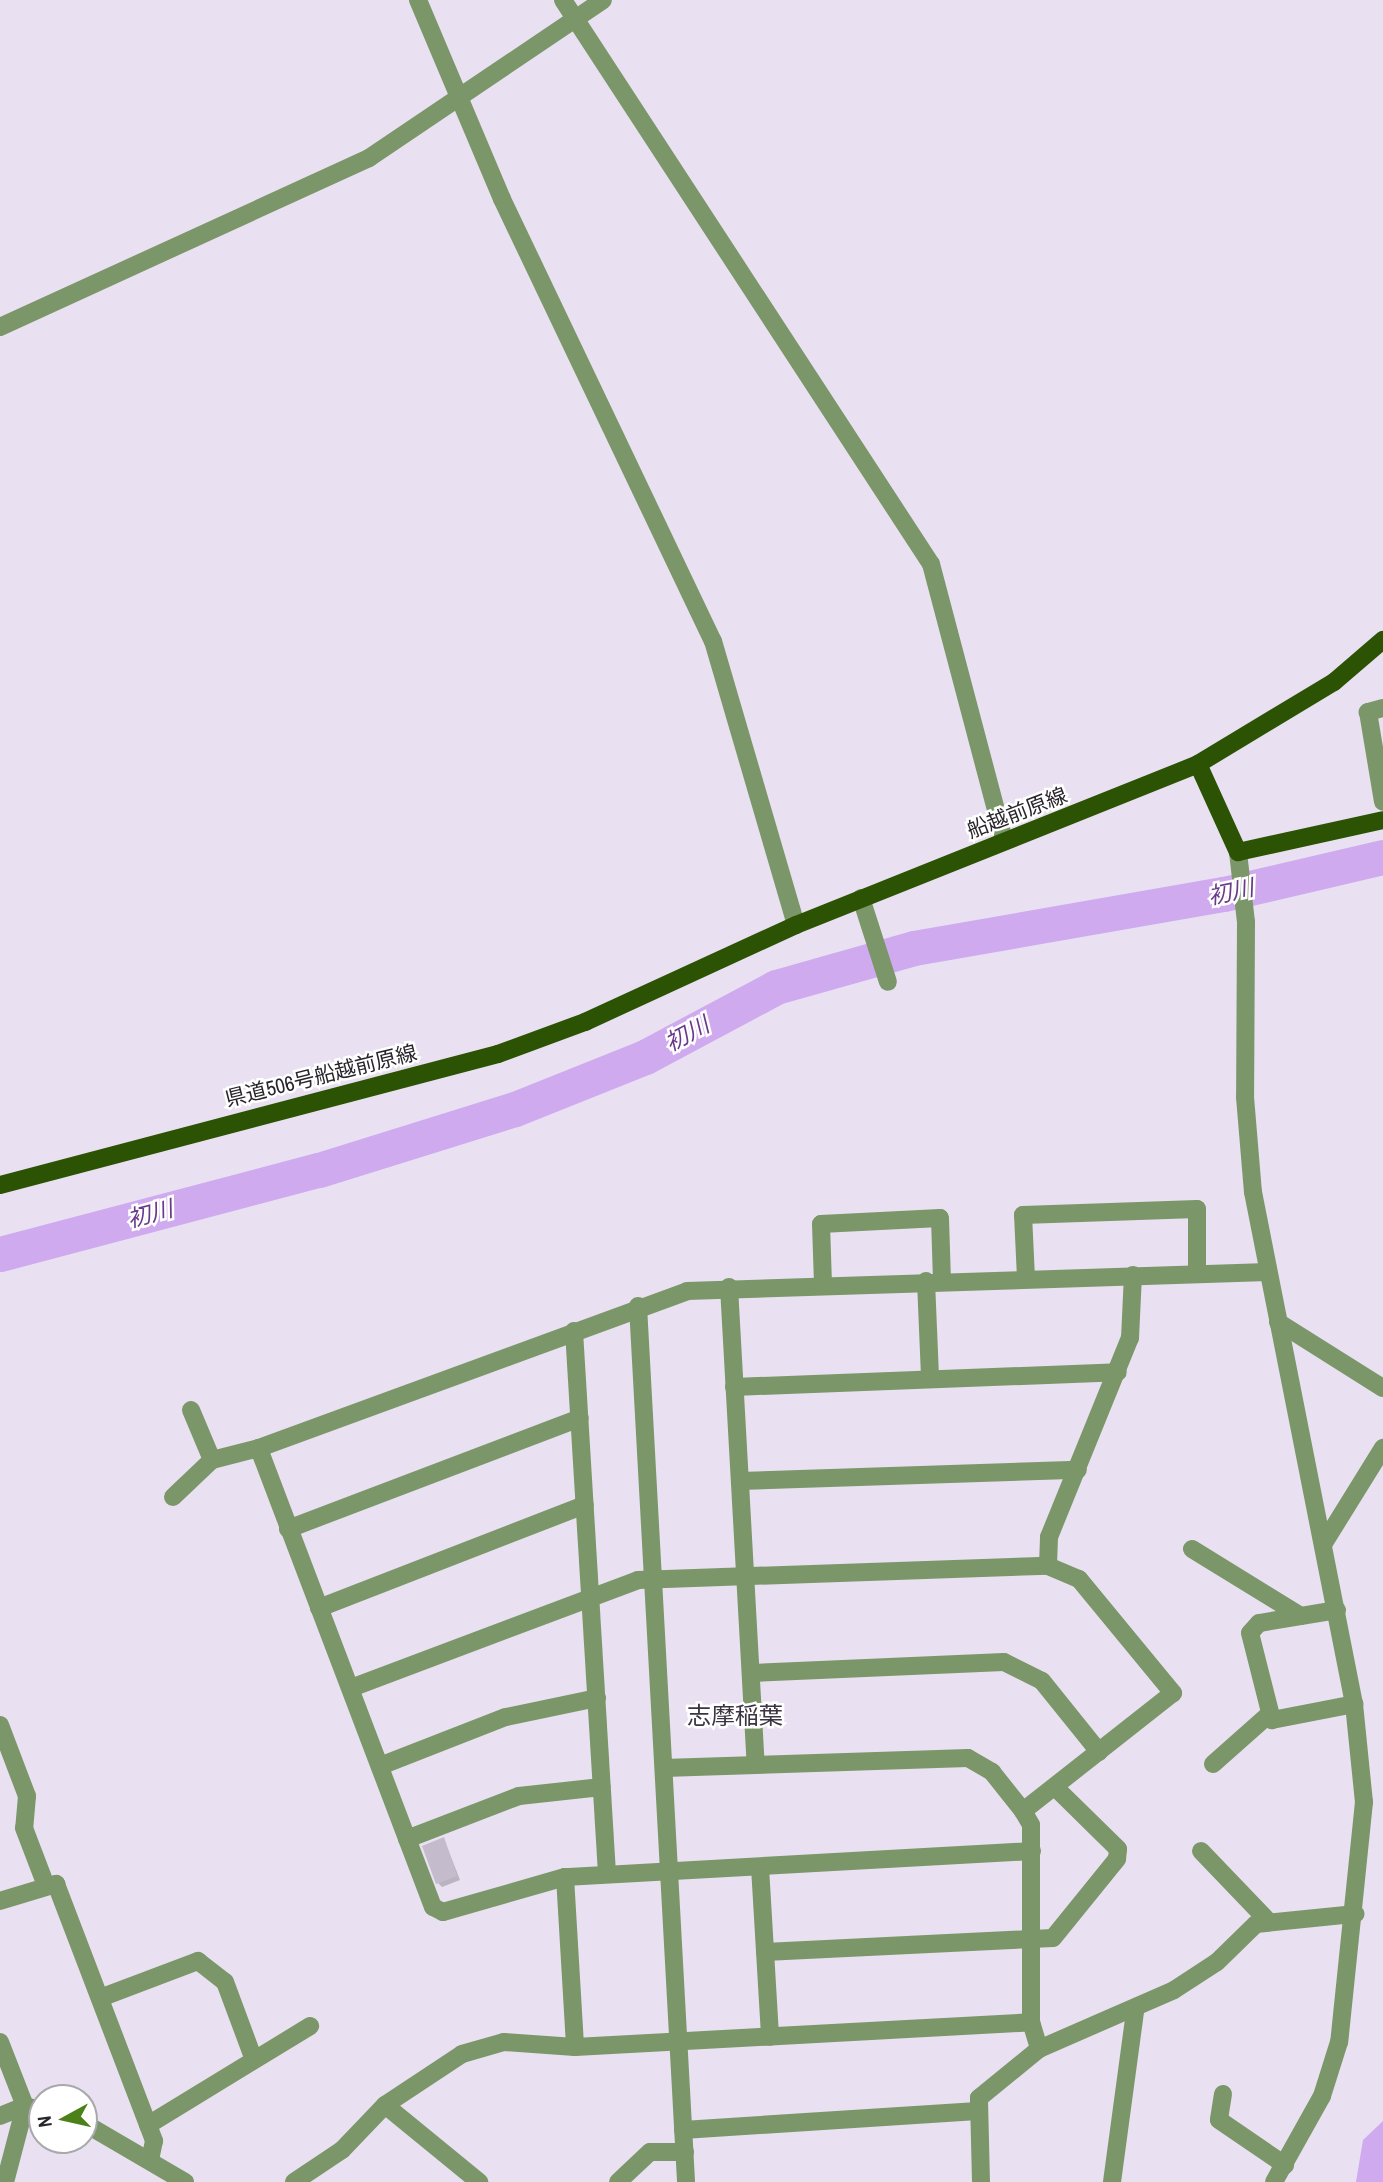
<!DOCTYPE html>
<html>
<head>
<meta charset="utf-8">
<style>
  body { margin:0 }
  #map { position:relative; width:1383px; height:2182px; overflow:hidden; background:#e9e1f1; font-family:"Archivo Narrow","Noto Sans JP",sans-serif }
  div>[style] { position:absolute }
  .water>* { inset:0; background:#cfaaef }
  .shadow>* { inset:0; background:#0003 }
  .river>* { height:35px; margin:-17.5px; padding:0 17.5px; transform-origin:17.5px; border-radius:17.5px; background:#cfaaef }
  .building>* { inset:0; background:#c4bccc }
  .minor>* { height:18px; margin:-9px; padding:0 9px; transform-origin:9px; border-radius:9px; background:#7b9769 }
  .major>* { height:18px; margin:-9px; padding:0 9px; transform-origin:9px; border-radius:9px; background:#2c5303 }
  span { translate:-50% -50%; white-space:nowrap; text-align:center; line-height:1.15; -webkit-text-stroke:5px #fff; paint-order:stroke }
  .street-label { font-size:21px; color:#28252b }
  .water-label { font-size:23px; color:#693a8a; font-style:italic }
  .quarter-label { font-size:24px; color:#3b3441 }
  .north { position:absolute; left:28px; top:2084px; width:70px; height:70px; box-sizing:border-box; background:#fff; border:2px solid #a9a8aa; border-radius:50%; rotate:262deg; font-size:19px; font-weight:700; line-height:28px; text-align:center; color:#28252b }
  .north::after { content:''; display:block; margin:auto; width:24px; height:32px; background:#4b8118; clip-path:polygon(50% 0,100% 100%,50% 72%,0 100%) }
</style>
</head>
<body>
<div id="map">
  <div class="water">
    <div style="clip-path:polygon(1383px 2121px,1383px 2182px,1356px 2182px,1363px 2140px)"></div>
  </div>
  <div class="shadow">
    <div style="clip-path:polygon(444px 1839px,460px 1880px,442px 1887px,438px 1883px)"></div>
  </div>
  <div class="river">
    <div style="left:0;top:1254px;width:330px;rotate:-14.8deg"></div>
    <div style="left:319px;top:1170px;width:205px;rotate:-17.3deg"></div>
    <div style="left:515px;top:1109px;width:140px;rotate:-21.8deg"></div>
    <div style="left:645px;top:1057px;width:149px;rotate:-28.1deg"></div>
    <div style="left:776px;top:987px;width:143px;rotate:-15.8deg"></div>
    <div style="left:914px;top:948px;width:315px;rotate:-9.9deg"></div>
    <div style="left:1224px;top:894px;width:163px;rotate:-13.1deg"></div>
  </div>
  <div class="building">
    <div style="clip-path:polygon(444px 1837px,457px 1876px,436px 1884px,422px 1846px)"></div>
  </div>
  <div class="minor">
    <div style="left:418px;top:0;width:216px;rotate:67.1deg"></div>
    <div style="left:502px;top:199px;width:490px;rotate:64.5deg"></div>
    <div style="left:713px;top:641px;width:296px;rotate:73.7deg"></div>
    <div style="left:563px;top:0;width:673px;rotate:56.88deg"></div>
    <div style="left:931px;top:564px;width:286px;rotate:75.2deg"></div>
    <div style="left:0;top:327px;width:406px;rotate:-24.6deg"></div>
    <div style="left:369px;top:158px;width:282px;rotate:-34deg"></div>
    <div style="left:1383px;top:708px;width:16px;rotate:165deg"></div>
    <div style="left:1368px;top:712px;width:91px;rotate:80.5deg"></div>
    <div style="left:1238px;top:852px;width:70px;rotate:83.5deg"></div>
    <div style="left:1246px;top:922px;width:175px;rotate:90.3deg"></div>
    <div style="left:1245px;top:1097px;width:95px;rotate:85.2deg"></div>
    <div style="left:1253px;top:1192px;width:522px;rotate:78.84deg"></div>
    <div style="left:1354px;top:1704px;width:99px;rotate:84.2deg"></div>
    <div style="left:1364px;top:1802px;width:241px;rotate:95.9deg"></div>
    <div style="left:1339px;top:2042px;width:57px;rotate:107.5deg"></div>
    <div style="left:1322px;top:2096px;width:98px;rotate:119.2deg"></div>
    <div style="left:861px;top:898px;width:88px;rotate:72.2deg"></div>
    <div style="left:1026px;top:1278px;width:63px;rotate:-92.7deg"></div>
    <div style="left:1023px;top:1215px;width:174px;rotate:-2deg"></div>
    <div style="left:1197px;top:1209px;width:64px;rotate:90deg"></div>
    <div style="left:926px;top:1281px;width:97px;rotate:87.6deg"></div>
    <div style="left:823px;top:1284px;width:60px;rotate:-91.9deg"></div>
    <div style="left:821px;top:1224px;width:119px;rotate:-2.9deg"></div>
    <div style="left:940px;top:1218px;width:63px;rotate:88.2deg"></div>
    <div style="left:729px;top:1287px;width:477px;rotate:86.8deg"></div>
    <div style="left:638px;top:1306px;width:877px;rotate:86.86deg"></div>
    <div style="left:1278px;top:1322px;width:124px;rotate:32.2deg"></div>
    <div style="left:574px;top:1331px;width:544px;rotate:86.52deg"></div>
    <div style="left:734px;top:1387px;width:384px;rotate:-2.2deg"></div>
    <div style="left:191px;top:1410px;width:54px;rotate:67.2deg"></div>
    <div style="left:212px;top:1460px;width:49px;rotate:-14.3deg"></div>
    <div style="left:740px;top:1481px;width:338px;rotate:-1.9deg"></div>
    <div style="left:173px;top:1497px;width:54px;rotate:-43.5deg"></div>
    <div style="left:288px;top:1529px;width:312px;rotate:-20.8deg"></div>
    <div style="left:1324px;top:1543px;width:112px;rotate:-58.2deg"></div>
    <div style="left:1192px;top:1549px;width:128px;rotate:31.6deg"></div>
    <div style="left:1048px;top:1566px;width:29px;rotate:-88deg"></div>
    <div style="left:1049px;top:1537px;width:215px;rotate:-67.9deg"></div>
    <div style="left:1130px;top:1338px;width:63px;rotate:-87.3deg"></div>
    <div style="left:319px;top:1608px;width:285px;rotate:-21.2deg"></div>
    <div style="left:1337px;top:1610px;width:79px;rotate:170.5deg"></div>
    <div style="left:1259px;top:1623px;width:13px;rotate:132deg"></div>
    <div style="left:1250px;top:1633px;width:90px;rotate:75.8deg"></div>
    <div style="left:1272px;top:1720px;width:84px;rotate:-11deg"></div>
    <div style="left:751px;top:1673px;width:253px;rotate:-2.5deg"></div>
    <div style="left:1004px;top:1662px;width:42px;rotate:26.6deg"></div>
    <div style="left:1042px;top:1681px;width:91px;rotate:51.2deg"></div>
    <div style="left:351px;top:1688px;width:307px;rotate:-20.6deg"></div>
    <div style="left:638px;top:1580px;width:410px;rotate:-2deg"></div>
    <div style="left:1048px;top:1566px;width:34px;rotate:23deg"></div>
    <div style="left:1079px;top:1579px;width:148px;rotate:50.5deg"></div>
    <div style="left:1173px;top:1693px;width:191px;rotate:141.8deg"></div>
    <div style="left:1023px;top:1811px;width:16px;rotate:60deg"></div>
    <div style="left:1031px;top:1825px;width:197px;rotate:90deg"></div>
    <div style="left:1031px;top:2022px;width:28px;rotate:73deg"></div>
    <div style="left:0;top:1725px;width:76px;rotate:69.2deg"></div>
    <div style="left:27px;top:1796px;width:32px;rotate:95deg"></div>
    <div style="left:24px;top:1828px;width:59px;rotate:69.1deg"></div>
    <div style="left:1213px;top:1764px;width:72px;rotate:-41.6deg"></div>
    <div style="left:380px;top:1766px;width:135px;rotate:-21.3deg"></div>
    <div style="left:506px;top:1717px;width:93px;rotate:-11.8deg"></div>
    <div style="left:664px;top:1768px;width:304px;rotate:-1.9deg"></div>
    <div style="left:968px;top:1758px;width:28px;rotate:30deg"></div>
    <div style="left:992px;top:1772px;width:50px;rotate:51.5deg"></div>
    <div style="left:407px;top:1839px;width:120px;rotate:-21deg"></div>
    <div style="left:519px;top:1796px;width:83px;rotate:-6.2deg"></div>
    <div style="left:1032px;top:1851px;width:468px;rotate:176.8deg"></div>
    <div style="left:565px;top:1877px;width:127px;rotate:164deg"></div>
    <div style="left:443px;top:1912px;width:11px;rotate:-153deg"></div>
    <div style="left:433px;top:1907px;width:491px;rotate:-110.8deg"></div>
    <div style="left:259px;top:1448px;width:456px;rotate:-20.1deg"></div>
    <div style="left:687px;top:1291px;width:581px;rotate:-1.87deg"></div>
    <div style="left:1201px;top:1851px;width:98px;rotate:46.2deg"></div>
    <div style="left:760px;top:1867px;width:170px;rotate:86.6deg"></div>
    <div style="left:565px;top:1877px;width:170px;rotate:86.6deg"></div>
    <div style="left:0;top:1901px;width:59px;rotate:-16.9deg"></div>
    <div style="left:56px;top:1884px;width:275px;rotate:69.1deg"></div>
    <div style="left:154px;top:2141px;width:19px;rotate:102deg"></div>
    <div style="left:765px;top:1952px;width:288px;rotate:-2.8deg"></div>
    <div style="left:1053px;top:1938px;width:102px;rotate:-51deg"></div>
    <div style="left:1117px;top:1859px;width:10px;rotate:-84deg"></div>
    <div style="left:1118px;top:1849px;width:88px;rotate:-135.5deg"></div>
    <div style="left:100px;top:1998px;width:105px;rotate:-20.7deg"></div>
    <div style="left:198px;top:1961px;width:34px;rotate:38deg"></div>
    <div style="left:225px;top:1982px;width:83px;rotate:69.6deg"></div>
    <div style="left:0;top:2042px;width:69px;rotate:68.7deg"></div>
    <div style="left:25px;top:2106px;width:79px;rotate:104.7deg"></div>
    <div style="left:1223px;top:2094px;width:26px;rotate:99deg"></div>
    <div style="left:1219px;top:2120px;width:80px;rotate:34.3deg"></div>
    <div style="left:385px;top:2105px;width:122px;rotate:39.3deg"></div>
    <div style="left:0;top:2116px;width:27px;rotate:-22deg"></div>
    <div style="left:25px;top:2106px;width:18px;rotate:16deg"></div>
    <div style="left:84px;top:2123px;width:117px;rotate:30.3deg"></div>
    <div style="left:148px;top:2125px;width:190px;rotate:-31.4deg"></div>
    <div style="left:683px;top:2130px;width:295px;rotate:-3.7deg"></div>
    <div style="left:294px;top:2182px;width:58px;rotate:-33.7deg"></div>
    <div style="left:342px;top:2150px;width:62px;rotate:-46.3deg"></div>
    <div style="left:385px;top:2105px;width:92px;rotate:-33.5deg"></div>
    <div style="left:462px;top:2054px;width:44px;rotate:-15.9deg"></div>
    <div style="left:504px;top:2042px;width:71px;rotate:4deg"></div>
    <div style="left:575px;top:2047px;width:457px;rotate:-3.1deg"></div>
    <div style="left:618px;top:2182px;width:44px;rotate:-43.2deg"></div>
    <div style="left:650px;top:2152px;width:35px"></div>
    <div style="left:981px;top:2182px;width:84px;rotate:-91.4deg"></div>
    <div style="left:979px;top:2098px;width:77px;rotate:-39.2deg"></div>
    <div style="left:1039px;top:2049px;width:147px;rotate:-23.6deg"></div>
    <div style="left:1174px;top:1990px;width:51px;rotate:-33.1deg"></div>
    <div style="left:1217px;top:1962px;width:54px;rotate:-44.3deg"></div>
    <div style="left:1256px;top:1924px;width:100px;rotate:-5.8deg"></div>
    <div style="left:1112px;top:2182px;width:173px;rotate:-82.3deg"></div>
  </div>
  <div class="major">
    <div style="left:1198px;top:764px;width:97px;rotate:65.6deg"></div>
    <div style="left:1238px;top:852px;width:148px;rotate:-12.4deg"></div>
    <div style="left:0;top:1185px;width:515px;rotate:-14.74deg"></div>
    <div style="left:498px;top:1054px;width:93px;rotate:-20.2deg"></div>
    <div style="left:585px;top:1022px;width:232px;rotate:-24.7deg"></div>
    <div style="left:796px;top:925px;width:433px;rotate:-21.8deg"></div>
    <div style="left:1198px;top:764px;width:159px;rotate:-31.1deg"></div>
    <div style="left:1334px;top:682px;width:65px;rotate:-40.6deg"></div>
  </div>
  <div class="street-label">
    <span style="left:1017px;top:813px;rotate:-21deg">船越前原線</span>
    <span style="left:321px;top:1076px;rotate:-14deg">県道506号船越前原線</span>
  </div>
  <div class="water-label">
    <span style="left:1231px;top:892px;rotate:-12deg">初川</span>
    <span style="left:687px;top:1034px;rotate:-28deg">初川</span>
    <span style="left:150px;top:1214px;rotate:-15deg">初川</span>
  </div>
  <div class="quarter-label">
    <span style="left:735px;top:1716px">志摩稲葉</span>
  </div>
  <div class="north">N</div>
</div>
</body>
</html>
